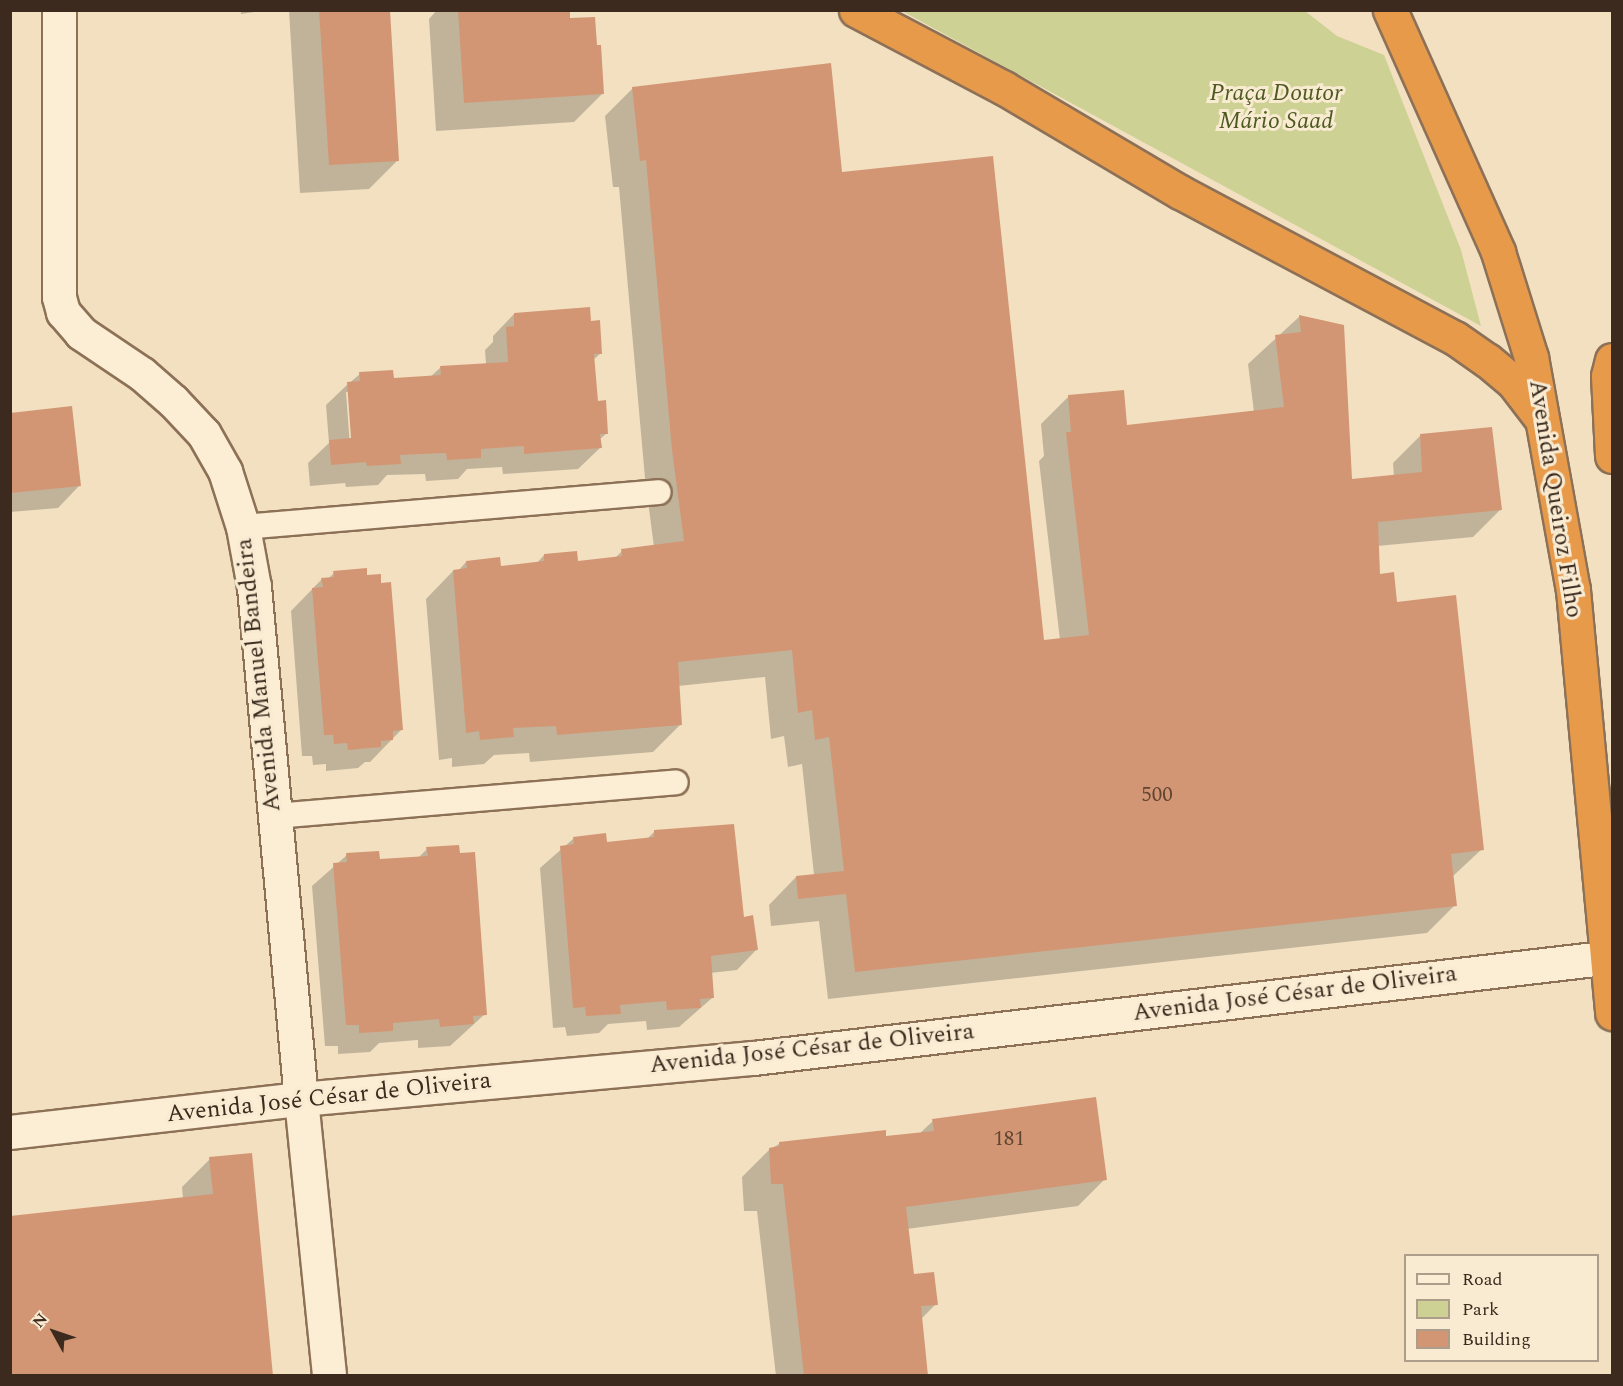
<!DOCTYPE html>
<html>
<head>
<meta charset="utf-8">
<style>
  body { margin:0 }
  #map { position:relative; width:1623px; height:1386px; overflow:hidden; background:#f2e0c1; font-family:Spectral,serif }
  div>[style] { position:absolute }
  .green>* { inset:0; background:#cdd194 }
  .shadow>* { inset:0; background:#0003 }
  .building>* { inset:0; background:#d39674 }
  .roads { filter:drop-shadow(2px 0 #8d7157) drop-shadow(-2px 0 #8d7157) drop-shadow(0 2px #8d7157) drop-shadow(0 -2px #8d7157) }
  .street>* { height:24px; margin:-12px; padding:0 12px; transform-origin:12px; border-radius:12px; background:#fbeed5 }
  .secondary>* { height:33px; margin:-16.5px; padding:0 16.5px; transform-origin:16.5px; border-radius:16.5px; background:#fbeed5 }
  .highway>* { height:33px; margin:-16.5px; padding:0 16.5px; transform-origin:16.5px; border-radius:16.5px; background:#e89a4b }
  span { translate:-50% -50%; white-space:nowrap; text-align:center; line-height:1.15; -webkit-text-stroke:6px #f8ebd2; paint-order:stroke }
  .number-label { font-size:21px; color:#614533 }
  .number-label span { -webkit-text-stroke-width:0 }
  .park-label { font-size:24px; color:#4e5921; font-style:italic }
  .street-label { font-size:24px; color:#3b2a1d }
  .frame { position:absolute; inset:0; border:12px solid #3b2a1d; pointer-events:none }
  .legend { position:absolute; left:1404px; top:1254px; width:195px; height:108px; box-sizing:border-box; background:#f8ebd2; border:2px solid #ac9e8a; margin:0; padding:8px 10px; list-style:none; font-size:18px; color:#3b2a1d }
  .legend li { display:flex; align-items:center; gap:12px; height:30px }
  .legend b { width:30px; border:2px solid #ac9e8a }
  .north { position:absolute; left:24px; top:1302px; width:60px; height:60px; -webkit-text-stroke:4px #f8ebd2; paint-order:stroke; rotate:310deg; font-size:16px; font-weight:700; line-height:24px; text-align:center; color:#3b2a1d }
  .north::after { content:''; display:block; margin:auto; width:21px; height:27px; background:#3b2a1d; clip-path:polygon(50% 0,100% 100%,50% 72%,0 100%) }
</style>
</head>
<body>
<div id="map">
  <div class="green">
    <div style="clip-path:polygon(902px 11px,1305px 11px,1337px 36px,1384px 55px,1461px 250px,1481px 326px)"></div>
  </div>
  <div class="shadow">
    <div style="clip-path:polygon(241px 10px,267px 10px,241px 14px)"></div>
    <div style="clip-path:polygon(289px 10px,388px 10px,398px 160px,369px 189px,300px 193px)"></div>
    <div style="clip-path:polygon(437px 10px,568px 10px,569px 20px,596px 47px,603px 93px,574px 122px,436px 131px,429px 19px)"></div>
    <div style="clip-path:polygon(633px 88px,840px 174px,1043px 642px,1060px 640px,1039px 461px,1044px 456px,1041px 424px,1069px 396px,1126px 427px,1254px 412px,1248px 364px,1300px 316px,1351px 481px,1394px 477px,1393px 463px,1420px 436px,1501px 509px,1473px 537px,1377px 546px,1378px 576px,1396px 603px,1482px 849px,1452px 877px,1455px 905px,1427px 933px,828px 999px,819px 921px,771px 926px,769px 905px,796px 877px,814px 875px,802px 764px,788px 767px,784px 736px,771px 739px,765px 677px,678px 686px,681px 724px,653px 752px,530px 762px,529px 753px,494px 755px,484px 764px,452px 767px,452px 758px,439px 760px,426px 599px,453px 571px,458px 571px,466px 562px,499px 568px,537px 563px,544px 555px,577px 562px,615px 558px,622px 551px,654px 547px,645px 478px,619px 187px,613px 187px,605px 116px)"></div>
    <div style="clip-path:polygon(evenodd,514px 314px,589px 323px,601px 353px,593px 360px,597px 402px,607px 433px,599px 440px,600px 448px,578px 469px,503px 474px,502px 467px,467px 469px,458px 479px,426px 481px,425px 474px,387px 475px,378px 485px,346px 487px,345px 483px,310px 486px,308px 463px,329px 443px,326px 405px,348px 384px,360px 374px,392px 379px,430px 377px,440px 368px,486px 364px,485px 350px,493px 342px,493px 336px,514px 314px,346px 392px,349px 392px,353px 446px,350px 446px,346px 392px)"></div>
    <div style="clip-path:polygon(10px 414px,79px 486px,58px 508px,10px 512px)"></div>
    <div style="clip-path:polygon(334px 573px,402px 729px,370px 762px,365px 762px,358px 768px,326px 771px,326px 764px,313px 765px,312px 756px,302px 756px,291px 611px,322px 579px,328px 579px)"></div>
    <div style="clip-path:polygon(654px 832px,742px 918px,757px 949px,737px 970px,710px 973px,712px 998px,679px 1027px,647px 1030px,646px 1021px,608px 1024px,599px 1033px,567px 1036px,565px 1027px,553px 1028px,540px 868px,573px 839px,606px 844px,646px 840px)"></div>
    <div style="clip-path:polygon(427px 849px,485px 1014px,450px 1046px,418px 1048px,418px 1040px,379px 1043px,370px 1052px,338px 1054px,338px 1046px,325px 1046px,312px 886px,347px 855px,378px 861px,418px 858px)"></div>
    <div style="clip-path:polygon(933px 1121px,1105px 1179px,1078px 1206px,907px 1229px,913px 1276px,936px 1304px,921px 1319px,926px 1376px,776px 1376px,757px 1211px,744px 1211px,742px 1177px,769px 1150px,779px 1144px,919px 1134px)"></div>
    <div style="clip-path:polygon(210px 1159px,271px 1376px,183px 1199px,182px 1187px)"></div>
  </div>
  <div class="building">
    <div style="clip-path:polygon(319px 10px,390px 10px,399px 161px,329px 165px)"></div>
    <div style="clip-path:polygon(458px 10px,570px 10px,570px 18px,595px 17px,597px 45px,601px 45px,604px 94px,464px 103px)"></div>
    <div style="clip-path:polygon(831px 63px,842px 172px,993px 156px,1044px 640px,1089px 635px,1066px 432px,1071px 432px,1068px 395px,1124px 390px,1127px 425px,1284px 407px,1275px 335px,1301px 332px,1299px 315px,1344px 325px,1352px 479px,1422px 472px,1420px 434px,1492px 427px,1502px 510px,1378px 522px,1380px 574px,1394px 572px,1397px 602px,1456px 595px,1484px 850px,1451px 854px,1457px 906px,855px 972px,846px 894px,798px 899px,796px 876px,844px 871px,829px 737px,815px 740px,812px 710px,798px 713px,792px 650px,678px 662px,682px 725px,557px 735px,556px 726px,513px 728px,514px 737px,480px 740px,479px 731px,466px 733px,453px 570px,467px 568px,466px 561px,500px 557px,501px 566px,544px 561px,544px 554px,577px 551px,578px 561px,622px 556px,621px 549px,684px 541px,672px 450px,646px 160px,640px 161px,632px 87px)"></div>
    <div style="clip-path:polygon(590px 307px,591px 321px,600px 320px,602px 354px,594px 354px,598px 401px,606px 400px,608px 434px,600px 434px,602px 448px,524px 454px,524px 446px,481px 449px,481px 458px,447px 460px,446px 453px,400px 455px,401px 464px,367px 466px,366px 462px,331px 465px,329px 440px,351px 438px,347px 382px,360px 381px,359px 372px,393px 370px,394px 378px,441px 375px,440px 366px,508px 362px,506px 327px,514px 326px,514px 313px)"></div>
    <div style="clip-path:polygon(72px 406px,81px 486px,10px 493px,10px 413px)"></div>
    <div style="clip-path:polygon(367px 568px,367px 575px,381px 574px,381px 583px,391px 582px,403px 730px,393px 731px,393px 740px,381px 741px,381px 747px,348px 750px,347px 743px,334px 744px,333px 735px,324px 735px,312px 588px,323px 587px,321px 578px,334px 577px,333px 571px)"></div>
    <div style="clip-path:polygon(734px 824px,744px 917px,753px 915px,758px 950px,711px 956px,714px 998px,700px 999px,701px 1008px,667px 1010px,666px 1001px,620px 1005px,621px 1014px,586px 1016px,585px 1007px,573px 1008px,560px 846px,574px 844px,573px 837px,606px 833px,607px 842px,654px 837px,654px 830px)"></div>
    <div style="clip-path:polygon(459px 845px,460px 853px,475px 852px,487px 1015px,473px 1016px,474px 1024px,440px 1027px,439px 1019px,393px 1023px,393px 1031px,359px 1033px,359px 1025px,346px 1025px,333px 863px,347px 862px,346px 853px,379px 851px,380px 859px,428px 856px,426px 847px)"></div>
    <div style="clip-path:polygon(1096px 1097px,1107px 1180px,906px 1207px,914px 1274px,934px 1272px,938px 1305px,921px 1306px,928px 1376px,804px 1376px,783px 1184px,771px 1184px,769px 1148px,779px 1146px,779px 1142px,886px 1130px,886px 1136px,934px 1131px,932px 1119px)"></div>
    <div style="clip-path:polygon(252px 1153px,273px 1376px,10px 1376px,10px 1216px,213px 1194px,209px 1157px)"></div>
  </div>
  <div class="roads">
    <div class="street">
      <div style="left:243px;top:527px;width:417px;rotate:-4.8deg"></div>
      <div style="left:275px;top:816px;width:402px;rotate:-4.8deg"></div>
    </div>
    <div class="secondary">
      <div style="left:59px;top:10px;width:287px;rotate:90deg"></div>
      <div style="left:59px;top:297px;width:16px;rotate:75deg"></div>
      <div style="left:63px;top:312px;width:28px;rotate:49deg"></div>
      <div style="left:81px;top:333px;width:73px;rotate:33.9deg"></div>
      <div style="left:142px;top:374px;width:41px;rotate:41.1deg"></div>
      <div style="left:173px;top:401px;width:45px;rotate:46.8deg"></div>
      <div style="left:204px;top:434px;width:43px;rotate:60.4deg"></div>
      <div style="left:225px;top:471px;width:59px;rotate:72.2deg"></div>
      <div style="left:243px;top:527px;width:61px;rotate:79.6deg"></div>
      <div style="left:254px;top:587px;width:514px;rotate:84.76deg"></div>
      <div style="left:301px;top:1099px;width:278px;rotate:84.2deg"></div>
      <div style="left:10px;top:1132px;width:293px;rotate:-6.5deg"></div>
      <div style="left:301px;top:1099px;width:454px;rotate:-5.2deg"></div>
      <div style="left:753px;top:1058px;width:865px;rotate:-6.71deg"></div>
    </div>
    <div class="highway">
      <div style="left:856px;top:10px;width:167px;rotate:27.8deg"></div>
      <div style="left:1004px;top:88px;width:204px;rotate:30.6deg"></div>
      <div style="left:1180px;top:192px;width:311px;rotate:28deg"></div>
      <div style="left:1455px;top:338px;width:39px;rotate:35deg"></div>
      <div style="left:1487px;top:360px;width:35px;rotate:40deg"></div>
      <div style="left:1514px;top:383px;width:43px;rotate:52.6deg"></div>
      <div style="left:1390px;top:10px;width:265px;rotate:65.9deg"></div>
      <div style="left:1498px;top:252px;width:110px;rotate:72.6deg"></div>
      <div style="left:1531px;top:357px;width:237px;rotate:79.8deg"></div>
      <div style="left:1573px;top:590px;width:425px;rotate:84.7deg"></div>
      <div style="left:1612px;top:360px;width:16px;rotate:104deg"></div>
      <div style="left:1608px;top:376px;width:80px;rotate:87.1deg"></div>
    </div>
  </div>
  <div class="number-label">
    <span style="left:1157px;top:795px">500</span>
    <span style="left:1009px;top:1139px">181</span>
  </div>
  <div class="park-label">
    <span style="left:1276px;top:108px">Praça Doutor<br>Mário Saad</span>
  </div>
  <div class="street-label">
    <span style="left:1555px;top:499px;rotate:81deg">Avenida Queiroz Filho</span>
    <span style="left:259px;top:675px;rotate:-96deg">Avenida Manuel Bandeira</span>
    <span style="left:1295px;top:994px;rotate:-7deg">Avenida José César de Oliveira</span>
    <span style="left:812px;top:1049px;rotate:-6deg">Avenida José César de Oliveira</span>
    <span style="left:329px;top:1098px;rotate:-6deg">Avenida José César de Oliveira</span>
  </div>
  <div class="frame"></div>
  <ul class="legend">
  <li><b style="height:8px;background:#fbeed5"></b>Road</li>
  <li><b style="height:16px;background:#cdd194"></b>Park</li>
  <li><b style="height:16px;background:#d39674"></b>Building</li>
  </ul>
  <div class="north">N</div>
</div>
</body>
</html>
